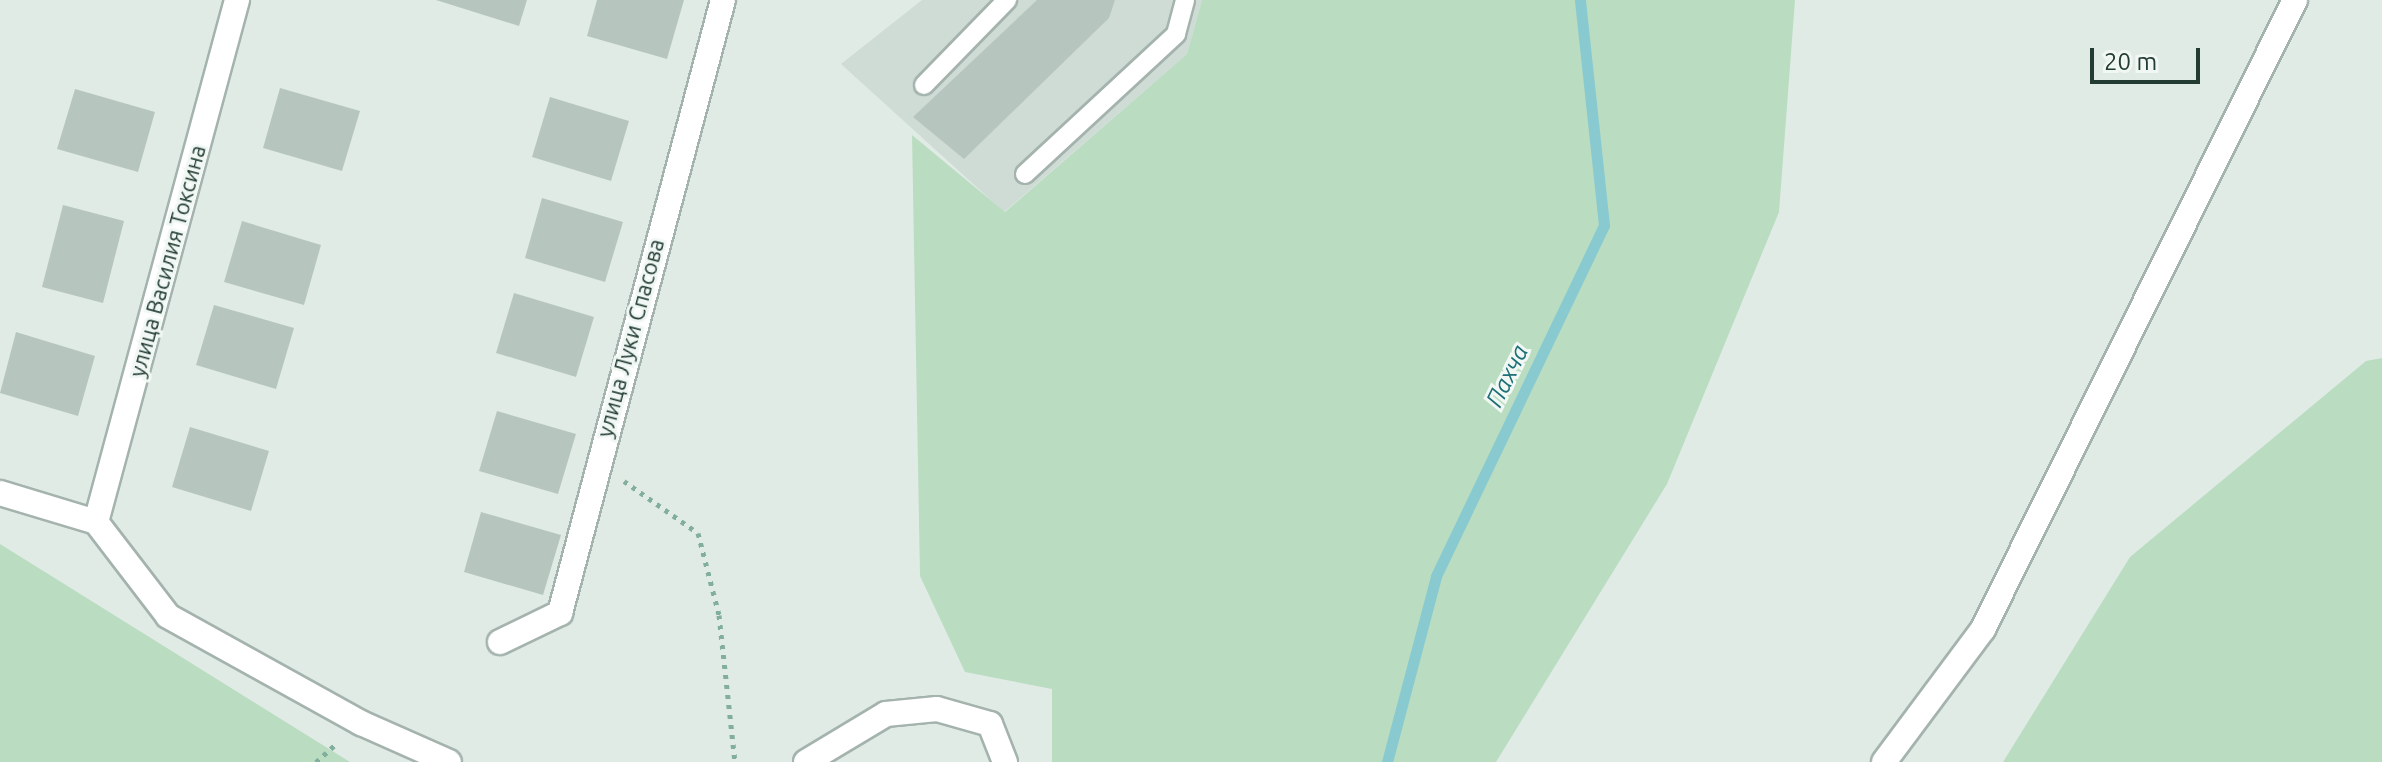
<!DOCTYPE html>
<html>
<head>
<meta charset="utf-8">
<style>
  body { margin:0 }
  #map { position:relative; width:2382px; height:762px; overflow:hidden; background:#e1ebe6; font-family:Ubuntu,sans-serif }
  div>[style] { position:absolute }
  .built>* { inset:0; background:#cfdbd5 }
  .green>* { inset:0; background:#badcc1 }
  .stream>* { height:11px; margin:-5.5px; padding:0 5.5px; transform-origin:5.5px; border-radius:5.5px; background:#89cad0 }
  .building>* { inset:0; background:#b6c6bf }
  .path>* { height:5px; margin-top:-2.5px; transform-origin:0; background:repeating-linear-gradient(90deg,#82ae9d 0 4px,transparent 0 10px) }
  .roads { filter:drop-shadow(2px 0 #a4b3ad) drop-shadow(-2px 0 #a4b3ad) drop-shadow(0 2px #a4b3ad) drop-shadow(0 -2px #a4b3ad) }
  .service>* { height:18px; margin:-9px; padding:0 9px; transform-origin:9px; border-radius:9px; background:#fff }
  .minor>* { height:24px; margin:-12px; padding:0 12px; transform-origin:12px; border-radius:12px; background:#fff }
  span { translate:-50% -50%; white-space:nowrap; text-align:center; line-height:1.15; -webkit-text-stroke:6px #f1f8f4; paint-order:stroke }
  .street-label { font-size:22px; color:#223c33 }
  .water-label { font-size:24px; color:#1d6e76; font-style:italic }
  .scale { position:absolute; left:2090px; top:48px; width:110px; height:36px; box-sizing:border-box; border:4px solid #223c33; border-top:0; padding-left:10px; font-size:24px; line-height:28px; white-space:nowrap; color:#223c33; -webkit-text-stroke:6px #f1f8f4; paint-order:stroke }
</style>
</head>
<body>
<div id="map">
  <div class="built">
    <div style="clip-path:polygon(922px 0,1202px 0,1187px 54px,1004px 212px,841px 64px)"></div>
  </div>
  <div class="green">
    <div style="clip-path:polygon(1202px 0,1795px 0,1779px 212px,1667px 484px,1496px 762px,1052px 762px,1052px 689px,965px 672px,920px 576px,912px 135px,1005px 212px,1187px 54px)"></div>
    <div style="clip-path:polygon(2382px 358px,2382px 762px,2003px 762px,2130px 557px,2366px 361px)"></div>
    <div style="clip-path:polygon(0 544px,350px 762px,0 762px)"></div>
  </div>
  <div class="stream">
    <div style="left:1387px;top:762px;width:192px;rotate:-75.2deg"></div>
    <div style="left:1436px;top:576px;width:389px;rotate:-64.4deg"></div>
    <div style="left:1604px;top:225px;width:226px;rotate:-96.1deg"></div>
  </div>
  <div class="building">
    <div style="clip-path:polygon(436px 0,527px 0,519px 26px)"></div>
    <div style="clip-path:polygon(597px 0,684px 0,667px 59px,587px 36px)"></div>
    <div style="clip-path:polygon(1037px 0,1115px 0,1109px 18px,964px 159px,913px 117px)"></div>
    <div style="clip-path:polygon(280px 88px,360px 111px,342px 171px,263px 148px)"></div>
    <div style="clip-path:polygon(75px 89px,155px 112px,138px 172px,57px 149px)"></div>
    <div style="clip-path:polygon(550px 97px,629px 121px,611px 181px,532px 157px)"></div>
    <div style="clip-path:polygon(542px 198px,623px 222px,605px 282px,525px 258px)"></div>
    <div style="clip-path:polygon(63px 205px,124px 221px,103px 303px,42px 287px)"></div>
    <div style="clip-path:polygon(242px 221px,321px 245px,304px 305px,224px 282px)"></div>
    <div style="clip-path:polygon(514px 293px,594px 317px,576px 377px,496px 353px)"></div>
    <div style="clip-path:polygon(214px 305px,294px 328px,276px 389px,196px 365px)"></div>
    <div style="clip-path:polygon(16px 332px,95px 356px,78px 416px,0 393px)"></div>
    <div style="clip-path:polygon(497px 411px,576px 434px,558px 494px,479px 471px)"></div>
    <div style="clip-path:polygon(190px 427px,269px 451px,251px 511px,172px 487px)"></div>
    <div style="clip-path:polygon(481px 512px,561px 535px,543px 595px,464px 572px)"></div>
  </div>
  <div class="path">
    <div style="left:624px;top:481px;width:90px;rotate:35.1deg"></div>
    <div style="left:698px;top:533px;width:85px;rotate:75.6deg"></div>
    <div style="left:719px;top:615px;width:148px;rotate:83.8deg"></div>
    <div style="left:316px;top:762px;width:27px;rotate:-42deg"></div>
  </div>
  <div class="roads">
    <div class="service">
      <div style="left:924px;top:85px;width:119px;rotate:-45.7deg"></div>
      <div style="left:1025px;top:174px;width:206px;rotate:-42.8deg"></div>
      <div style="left:1176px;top:34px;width:35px;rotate:-75deg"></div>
    </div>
    <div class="minor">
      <div style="left:0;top:493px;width:100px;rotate:16.8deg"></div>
      <div style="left:96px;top:522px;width:118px;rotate:52.5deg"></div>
      <div style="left:168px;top:616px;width:221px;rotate:29deg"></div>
      <div style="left:361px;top:723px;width:96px;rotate:23.9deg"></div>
      <div style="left:96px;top:522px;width:541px;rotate:-74.88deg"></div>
      <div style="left:500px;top:642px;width:67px;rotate:-25.8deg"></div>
      <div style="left:560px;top:613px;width:634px;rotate:-75.11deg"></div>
      <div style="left:806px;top:762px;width:93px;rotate:-31deg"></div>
      <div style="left:886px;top:714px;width:51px;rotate:-5.6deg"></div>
      <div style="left:937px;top:709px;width:55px;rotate:15.8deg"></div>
      <div style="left:990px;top:724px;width:41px;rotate:68.5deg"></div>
      <div style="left:1884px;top:762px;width:166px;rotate:-53.3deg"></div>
      <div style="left:1983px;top:629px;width:702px;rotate:-63.62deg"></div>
    </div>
  </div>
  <div class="street-label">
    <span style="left:167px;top:261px;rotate:-75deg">улица Василия Токсина</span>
    <span style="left:630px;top:338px;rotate:-75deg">улица Луки Спасова</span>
  </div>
  <div class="water-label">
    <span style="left:1507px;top:376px;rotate:-64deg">Пахча</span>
  </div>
  <div class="scale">20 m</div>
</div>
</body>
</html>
